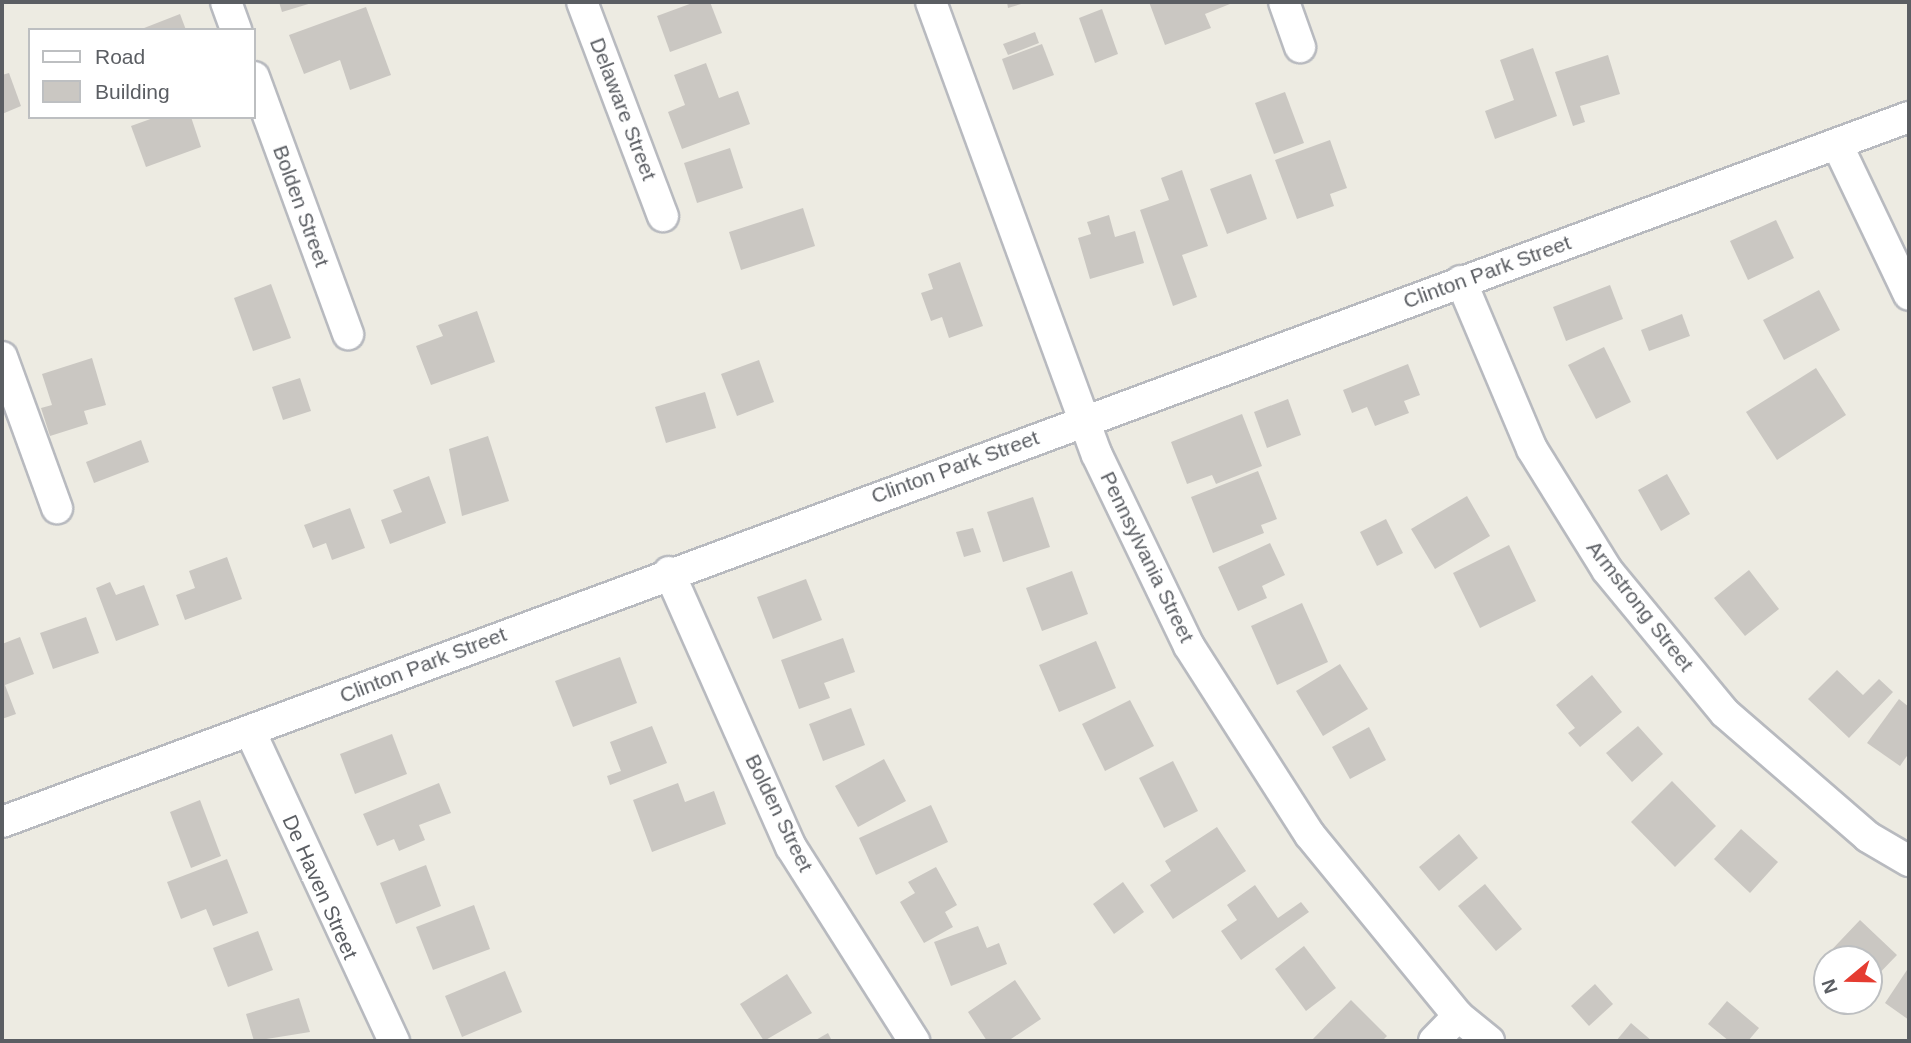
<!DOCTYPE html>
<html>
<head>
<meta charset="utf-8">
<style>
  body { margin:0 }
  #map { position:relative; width:1911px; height:1043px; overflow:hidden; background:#edebe2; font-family:Helvetica,sans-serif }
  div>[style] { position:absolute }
  .building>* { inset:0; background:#cac7c2 }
  .roads { filter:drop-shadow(2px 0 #b8babf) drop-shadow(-2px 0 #b8babf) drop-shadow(0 2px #b8babf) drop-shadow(0 -2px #b8babf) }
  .street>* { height:30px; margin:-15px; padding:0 15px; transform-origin:15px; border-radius:15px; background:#fff }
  span { translate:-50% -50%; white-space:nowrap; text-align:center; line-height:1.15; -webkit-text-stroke:5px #fff; paint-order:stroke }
  .street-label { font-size:21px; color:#5b5e63 }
  .frame { position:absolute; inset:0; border:4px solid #5b5e63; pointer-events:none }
  .legend { position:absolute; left:28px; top:28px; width:228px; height:91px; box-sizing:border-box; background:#fff; border:2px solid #bdbfc1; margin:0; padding:9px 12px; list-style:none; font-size:21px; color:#5b5e63 }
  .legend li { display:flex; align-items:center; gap:14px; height:35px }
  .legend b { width:35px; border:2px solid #bdbfc1 }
  .north { position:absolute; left:1813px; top:945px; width:70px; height:70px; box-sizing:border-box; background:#fff; border:2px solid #bdbfc1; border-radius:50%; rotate:251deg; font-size:19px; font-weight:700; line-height:28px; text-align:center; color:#5b5e63 }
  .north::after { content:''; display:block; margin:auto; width:24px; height:32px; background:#e53c31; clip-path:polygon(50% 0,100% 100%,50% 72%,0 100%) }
</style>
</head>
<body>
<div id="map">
  <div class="building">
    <div style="clip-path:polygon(279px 2px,315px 2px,282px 12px)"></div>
    <div style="clip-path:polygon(695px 2px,710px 2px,722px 33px,670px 52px,657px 16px)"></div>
    <div style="clip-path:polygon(1007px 2px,1028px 2px,1008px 8px)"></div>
    <div style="clip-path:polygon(1149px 2px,1229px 2px,1230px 4px,1205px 14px,1211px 28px,1165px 45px)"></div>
    <div style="clip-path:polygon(366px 7px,391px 75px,350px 90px,340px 60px,304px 74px,289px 35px)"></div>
    <div style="clip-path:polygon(1102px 9px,1118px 54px,1095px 63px,1079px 18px)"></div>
    <div style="clip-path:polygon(180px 14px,186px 30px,139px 30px)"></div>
    <div style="clip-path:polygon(1035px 32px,1039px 43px,1008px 55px,1003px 44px)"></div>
    <div style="clip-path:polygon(1042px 44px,1054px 75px,1013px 90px,1002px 59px)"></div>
    <div style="clip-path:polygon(1533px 48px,1557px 116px,1495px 139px,1485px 111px,1514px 100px,1500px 60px)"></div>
    <div style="clip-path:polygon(1608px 55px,1620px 94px,1580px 106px,1585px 122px,1573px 126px,1555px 72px)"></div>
    <div style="clip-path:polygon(706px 63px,719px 98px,738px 91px,750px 124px,682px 149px,668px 112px,685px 105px,674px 75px)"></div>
    <div style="clip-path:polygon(9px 73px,21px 106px,2px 114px,2px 75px)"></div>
    <div style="clip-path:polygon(1285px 92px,1304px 143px,1274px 154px,1255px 103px)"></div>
    <div style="clip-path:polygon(156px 117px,191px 117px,201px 147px,146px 167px,131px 126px)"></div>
    <div style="clip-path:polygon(1330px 140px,1347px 188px,1330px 194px,1334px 206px,1297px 219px,1275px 160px)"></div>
    <div style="clip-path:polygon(730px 148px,743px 188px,697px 203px,684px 163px)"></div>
    <div style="clip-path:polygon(1182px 170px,1208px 246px,1182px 255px,1197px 297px,1173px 306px,1140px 210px,1169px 200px,1161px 178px)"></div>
    <div style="clip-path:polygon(1251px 174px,1267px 219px,1227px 234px,1210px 189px)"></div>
    <div style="clip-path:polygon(803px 208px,815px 246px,741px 270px,729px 232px)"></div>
    <div style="clip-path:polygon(1109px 215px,1115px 237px,1135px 231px,1144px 263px,1090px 279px,1078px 238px,1091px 234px,1087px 222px)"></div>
    <div style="clip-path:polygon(1776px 220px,1794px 258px,1748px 280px,1730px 241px)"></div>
    <div style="clip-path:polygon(960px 262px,983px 326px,949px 338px,942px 317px,931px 321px,921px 293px,933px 289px,928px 274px)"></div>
    <div style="clip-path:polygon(271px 284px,291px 338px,253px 351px,234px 298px)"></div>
    <div style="clip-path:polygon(1610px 285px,1623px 319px,1566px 341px,1553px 307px)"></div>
    <div style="clip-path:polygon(1819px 290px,1840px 330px,1784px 360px,1763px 320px)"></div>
    <div style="clip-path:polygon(477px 311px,495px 362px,431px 385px,416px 346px,443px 336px,438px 325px)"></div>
    <div style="clip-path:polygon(1682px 314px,1690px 336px,1649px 351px,1641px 330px)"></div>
    <div style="clip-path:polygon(1604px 347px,1631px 402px,1596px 419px,1568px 365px)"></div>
    <div style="clip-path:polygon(92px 358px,106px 405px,84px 411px,88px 424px,50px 436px,41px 408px,52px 405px,42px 374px)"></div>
    <div style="clip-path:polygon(759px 360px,774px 402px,737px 416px,721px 374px)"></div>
    <div style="clip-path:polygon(1408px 364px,1420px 395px,1404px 401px,1409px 413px,1375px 426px,1367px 407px,1352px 413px,1343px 390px)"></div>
    <div style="clip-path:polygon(1816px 368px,1846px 415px,1777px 460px,1746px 412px)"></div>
    <div style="clip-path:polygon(300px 378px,311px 411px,283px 420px,272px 387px)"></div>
    <div style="clip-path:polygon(705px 392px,716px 428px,666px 443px,655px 407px)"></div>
    <div style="clip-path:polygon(1288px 399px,1301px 435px,1267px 448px,1254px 412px)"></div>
    <div style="clip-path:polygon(1242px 414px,1262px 466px,1216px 484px,1212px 475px,1187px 484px,1171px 442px)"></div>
    <div style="clip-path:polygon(488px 436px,509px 501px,462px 516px,449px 449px)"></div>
    <div style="clip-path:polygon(141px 440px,149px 462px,94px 483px,86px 462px)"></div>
    <div style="clip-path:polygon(1258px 471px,1277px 519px,1261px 525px,1264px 533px,1213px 553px,1191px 497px)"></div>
    <div style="clip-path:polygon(1667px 474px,1690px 514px,1661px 531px,1638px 490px)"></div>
    <div style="clip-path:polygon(429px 476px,446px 523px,390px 544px,381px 520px,402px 512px,393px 490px)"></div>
    <div style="clip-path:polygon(1467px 496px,1490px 536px,1435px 569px,1411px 529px)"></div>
    <div style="clip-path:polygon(1033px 497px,1050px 547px,1003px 562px,987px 512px)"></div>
    <div style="clip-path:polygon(350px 508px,365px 548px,332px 560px,326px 543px,313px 548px,304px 525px)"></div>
    <div style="clip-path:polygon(1386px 519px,1403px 553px,1377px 566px,1360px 532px)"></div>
    <div style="clip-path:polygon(973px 528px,981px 552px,964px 557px,956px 532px)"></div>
    <div style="clip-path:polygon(1270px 543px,1285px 575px,1262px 586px,1267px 598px,1238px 611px,1218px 567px)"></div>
    <div style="clip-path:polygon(1509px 545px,1536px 601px,1480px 628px,1453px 573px)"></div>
    <div style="clip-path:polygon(227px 557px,242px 599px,185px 620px,176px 595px,195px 588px,189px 571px)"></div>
    <div style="clip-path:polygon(1749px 570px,1779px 609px,1745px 636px,1714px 598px)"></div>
    <div style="clip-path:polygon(1072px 571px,1088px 614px,1042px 631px,1026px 588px)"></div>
    <div style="clip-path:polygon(806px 579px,822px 620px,773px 639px,757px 597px)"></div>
    <div style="clip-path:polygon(110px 582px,116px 595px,144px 585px,159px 625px,116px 641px,96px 588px)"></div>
    <div style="clip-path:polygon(1302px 603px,1328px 662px,1277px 685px,1251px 626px)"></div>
    <div style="clip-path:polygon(86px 617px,99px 653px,53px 669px,40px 633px)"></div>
    <div style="clip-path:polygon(20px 637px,34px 674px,5px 685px,16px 714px,2px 719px,2px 644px)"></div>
    <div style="clip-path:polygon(843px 638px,855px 672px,824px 683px,830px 698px,799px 709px,781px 660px)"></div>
    <div style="clip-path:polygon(1096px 641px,1116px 688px,1059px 712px,1039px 665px)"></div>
    <div style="clip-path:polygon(620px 657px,637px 703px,573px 727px,555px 681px)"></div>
    <div style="clip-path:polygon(1340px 664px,1368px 709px,1323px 736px,1296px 691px)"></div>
    <div style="clip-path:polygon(1837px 670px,1863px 695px,1879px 679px,1893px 692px,1849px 738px,1808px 699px)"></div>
    <div style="clip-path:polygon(1592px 675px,1622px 712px,1580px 747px,1568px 733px,1575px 728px,1556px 705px)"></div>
    <div style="clip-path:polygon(1899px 699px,1909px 707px,1909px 753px,1900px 766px,1867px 743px)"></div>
    <div style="clip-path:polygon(1130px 700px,1154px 746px,1105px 771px,1082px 724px)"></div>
    <div style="clip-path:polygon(851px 708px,865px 745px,823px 761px,809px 724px)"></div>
    <div style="clip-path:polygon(652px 726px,667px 763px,610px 785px,607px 776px,621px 771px,610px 742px)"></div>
    <div style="clip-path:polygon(1638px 726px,1663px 754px,1632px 782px,1606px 753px)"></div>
    <div style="clip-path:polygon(1369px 727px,1386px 760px,1350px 779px,1332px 747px)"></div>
    <div style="clip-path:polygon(392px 734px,407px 774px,355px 794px,340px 754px)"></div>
    <div style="clip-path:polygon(884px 759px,906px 801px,858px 827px,835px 786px)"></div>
    <div style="clip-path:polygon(1173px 761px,1198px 811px,1164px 828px,1139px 778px)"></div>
    <div style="clip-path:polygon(1672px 781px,1716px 826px,1675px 867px,1631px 822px)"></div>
    <div style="clip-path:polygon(439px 783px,451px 813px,419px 825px,425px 840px,399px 851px,394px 839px,377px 846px,363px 814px)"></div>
    <div style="clip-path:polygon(678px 783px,685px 802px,714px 791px,726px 824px,652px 852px,633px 800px)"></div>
    <div style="clip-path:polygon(200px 800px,221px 856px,191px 868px,170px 812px)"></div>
    <div style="clip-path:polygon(931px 805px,948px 842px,876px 875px,859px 838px)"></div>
    <div style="clip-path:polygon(1217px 827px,1246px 871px,1173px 919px,1150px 885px,1171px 871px,1165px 861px)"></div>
    <div style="clip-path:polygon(1741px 829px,1778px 862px,1750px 893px,1714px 859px)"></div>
    <div style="clip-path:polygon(1459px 834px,1478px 858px,1439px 891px,1419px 867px)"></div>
    <div style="clip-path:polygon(227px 859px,248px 913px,213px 926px,206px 909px,181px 919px,167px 882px)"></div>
    <div style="clip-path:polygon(426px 865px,441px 906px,396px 924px,380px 883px)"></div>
    <div style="clip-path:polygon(936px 867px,957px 905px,945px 912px,953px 927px,924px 943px,900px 902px,915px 893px,908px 882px)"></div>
    <div style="clip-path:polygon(1123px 882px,1144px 912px,1114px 934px,1093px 904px)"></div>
    <div style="clip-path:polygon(1485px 884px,1522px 929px,1496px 951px,1458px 906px)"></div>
    <div style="clip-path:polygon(1255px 885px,1278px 918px,1301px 902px,1309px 912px,1241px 960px,1221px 931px,1237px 920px,1227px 905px)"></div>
    <div style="clip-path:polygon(474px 905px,490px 949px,433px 970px,416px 927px)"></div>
    <div style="clip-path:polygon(1860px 920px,1897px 955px,1869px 984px,1869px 959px,1822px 960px)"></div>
    <div style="clip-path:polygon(978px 926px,987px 948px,999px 943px,1007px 964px,951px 986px,934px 942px)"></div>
    <div style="clip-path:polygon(258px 931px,273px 970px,228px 987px,213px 948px)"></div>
    <div style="clip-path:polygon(1304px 946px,1336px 988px,1306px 1011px,1275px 969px)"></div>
    <div style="clip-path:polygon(1909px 967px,1909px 1020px,1885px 1003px)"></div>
    <div style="clip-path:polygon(505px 971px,522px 1012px,462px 1037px,445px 996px)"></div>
    <div style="clip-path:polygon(787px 974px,812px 1013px,764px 1041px,740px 1004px)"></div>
    <div style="clip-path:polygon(1015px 980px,1041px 1019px,1008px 1041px,987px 1041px,968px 1012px)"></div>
    <div style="clip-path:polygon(1595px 984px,1613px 1004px,1589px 1026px,1571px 1006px)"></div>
    <div style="clip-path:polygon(299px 998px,310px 1032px,254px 1041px,246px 1014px)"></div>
    <div style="clip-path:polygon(1351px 1000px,1387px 1036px,1382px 1041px,1311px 1041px)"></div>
    <div style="clip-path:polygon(1727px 1001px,1759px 1028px,1748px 1041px,1729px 1041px,1708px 1024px)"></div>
    <div style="clip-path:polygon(1631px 1023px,1652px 1041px,1616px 1041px)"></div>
    <div style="clip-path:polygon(828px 1033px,832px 1041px,814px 1041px)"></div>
  </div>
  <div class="roads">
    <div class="street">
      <div style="left:226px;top:2px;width:30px;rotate:70deg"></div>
      <div style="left:582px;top:2px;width:229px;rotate:69.3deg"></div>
      <div style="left:931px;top:2px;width:482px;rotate:69.9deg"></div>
      <div style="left:1097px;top:455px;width:212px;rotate:64.3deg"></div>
      <div style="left:1189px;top:646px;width:224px;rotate:57.4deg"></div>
      <div style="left:1310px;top:835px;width:234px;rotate:50.7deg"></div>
      <div style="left:1458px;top:1016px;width:40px;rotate:39deg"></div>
      <div style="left:1284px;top:2px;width:48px;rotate:70.4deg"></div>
      <div style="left:254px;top:77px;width:274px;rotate:69.9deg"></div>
      <div style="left:1837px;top:144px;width:167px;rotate:64.5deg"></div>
      <div style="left:1461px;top:281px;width:182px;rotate:67.1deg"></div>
      <div style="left:1532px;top:449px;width:142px;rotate:58.2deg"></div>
      <div style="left:1607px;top:570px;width:185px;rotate:50.5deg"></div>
      <div style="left:1725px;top:713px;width:189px;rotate:40.9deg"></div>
      <div style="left:1868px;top:837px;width:48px;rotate:30.3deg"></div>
      <div style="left:2px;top:357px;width:161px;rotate:70deg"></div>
      <div style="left:669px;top:572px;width:301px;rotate:66.1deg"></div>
      <div style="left:791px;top:847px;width:230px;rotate:57.6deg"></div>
      <div style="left:250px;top:731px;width:342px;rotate:65.1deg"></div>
      <div style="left:2px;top:822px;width:2033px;rotate:-20.29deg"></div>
      <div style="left:1434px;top:1041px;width:35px;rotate:-46deg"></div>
    </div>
  </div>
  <div class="street-label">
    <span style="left:623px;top:109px;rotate:69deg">Delaware Street</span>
    <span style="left:301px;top:206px;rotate:70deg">Bolden Street</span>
    <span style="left:1487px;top:272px;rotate:-20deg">Clinton Park Street</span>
    <span style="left:955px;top:467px;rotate:-20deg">Clinton Park Street</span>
    <span style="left:1147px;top:557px;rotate:64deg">Pennsylvania Street</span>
    <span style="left:1640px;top:606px;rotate:52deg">Armstrong Street</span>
    <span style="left:423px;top:665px;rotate:-21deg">Clinton Park Street</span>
    <span style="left:779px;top:813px;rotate:64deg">Bolden Street</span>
    <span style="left:320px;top:887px;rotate:66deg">De Haven Street</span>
  </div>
  <div class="frame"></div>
  <ul class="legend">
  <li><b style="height:9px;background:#fff"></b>Road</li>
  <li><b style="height:19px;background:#cac7c2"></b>Building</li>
  </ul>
  <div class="north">N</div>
</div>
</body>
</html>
